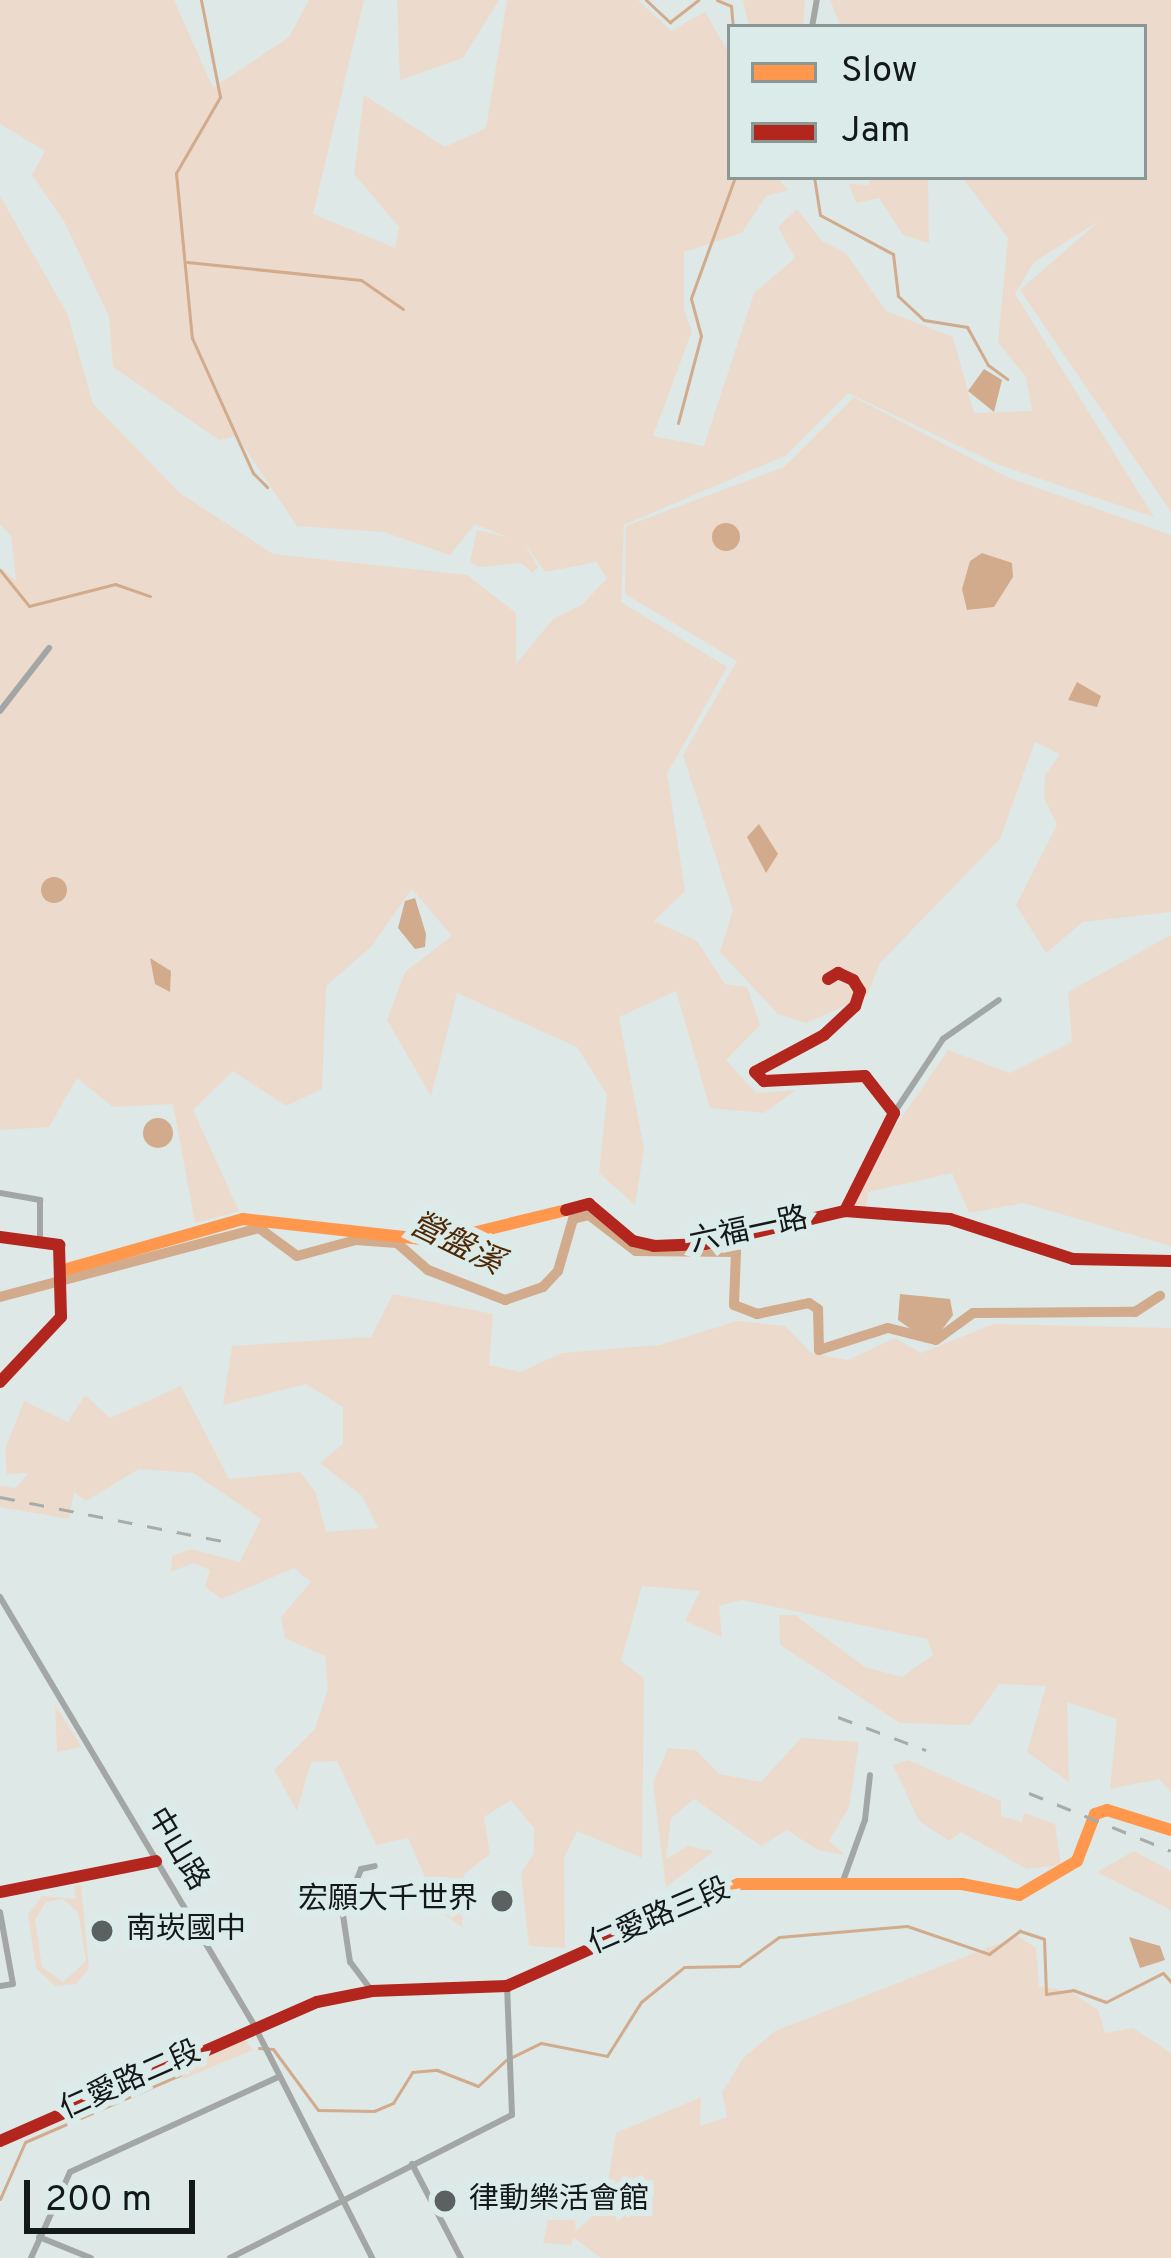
<!DOCTYPE html>
<html>
<head>
<meta charset="utf-8">
<style>
  body { margin:0 }
  #map { position:relative; width:1171px; height:2258px; overflow:hidden; background:#dee8e6; font-family:Overpass,"Noto Sans TC",sans-serif }
  div>[style] { position:absolute }
  .green>* { inset:0; background:#ecdbcc }
  .water>* { inset:0; background:#d1ab8c }
  .round { border-radius:50% }
  .stream>* { height:3px; margin:-1.5px; padding:0 1.5px; transform-origin:1.5px; border-radius:1.5px; background:#d1ab8c }
  .river>* { height:10px; margin:-5px; padding:0 5px; transform-origin:5px; border-radius:5px; background:#d1ab8c }
  .street>* { height:6px; margin:-3px; padding:0 3px; transform-origin:3px; border-radius:3px; background:#a2a7a5 }
  .slow>* { height:12px; margin:-6px; padding:0 6px; transform-origin:6px; border-radius:6px; background:#ff974d }
  .jam>* { height:12px; margin:-6px; padding:0 6px; transform-origin:6px; border-radius:6px; background:#b3261e }
  .rail>* { height:3px; margin-top:-1.5px; transform-origin:0; background:repeating-linear-gradient(90deg,#a7acaa 0 15px,transparent 0 30px) }
  .dots>* { width:33px; height:33px; translate:-50% -50%; box-sizing:border-box; border:6px solid #dbebe9; border-radius:50% }
  span { translate:-50% -50%; white-space:nowrap; text-align:center; line-height:1.15; -webkit-text-stroke:12px #dbebe9; paint-order:stroke }
  .street-label { font-size:30px; color:#131918 }
  .poi-label { font-size:30px; color:#131918 }
  .right { translate:-100% -50%; text-align:right }
  .left { translate:0 -50%; text-align:left }
  .water-label { font-size:33px; color:#4e2804; font-style:italic }
  .legend { position:absolute; left:727px; top:24px; width:420px; height:156px; box-sizing:border-box; background:#dbebe9; border:3px solid #8b9795; margin:0; padding:15px 21px; list-style:none; font-size:36px; color:#131918 }
  .legend li { display:flex; align-items:center; gap:24px; height:60px }
  .legend b { width:60px; border:3px solid #8b9795 }
  .scale { position:absolute; left:24px; top:2180px; width:171px; height:54px; box-sizing:border-box; border:6px solid #131918; border-top:0; padding-left:15px; font-size:36px; line-height:42px; white-space:nowrap; color:#131918; -webkit-text-stroke:9px #dbebe9; paint-order:stroke }
</style>
</head>
<body>
<div id="map">
  <div class="green">
    <div style="clip-path:polygon(0 0,174px 0,213px 88px,289px 37px,309px 0,364px 0,313px 214px,395px 248px,399px 227px,354px 174px,364px 95px,445px 147px,486px 128px,507px 0,638px 0,671px 31px,705px 12px,730px 55px,730px 177px,776px 177px,789px 190px,766px 196px,742px 233px,684px 252px,684px 310px,692px 331px,653px 436px,704px 446px,754px 293px,795px 258px,778px 227px,797px 209px,822px 241px,846px 253px,886px 311px,953px 337px,974px 413px,1032px 411px,1026px 377px,998px 342px,1008px 238px,962px 177px,1144px 177px,1144px 27px,841px 27px,830px 0,1171px 0,1171px 512px,1020px 290px,1099px 221px,1034px 262px,1015px 294px,1154px 517px,999px 465px,848px 393px,785px 456px,624px 525px,621px 602px,727px 667px,667px 774px,685px 891px,654px 921px,697px 941px,725px 984px,747px 987px,760px 1025px,726px 1060px,756px 1093px,796px 1090px,764px 1113px,710px 1108px,676px 991px,619px 1017px,644px 1149px,635px 1205px,599px 1173px,607px 1095px,577px 1047px,457px 993px,431px 1096px,387px 1020px,405px 972px,452px 936px,412px 889px,371px 947px,326px 986px,322px 1089px,286px 1106px,233px 1071px,193px 1110px,239px 1211px,195px 1223px,173px 1104px,113px 1107px,77px 1078px,49px 1127px,0 1130px,0 567px,16px 581px,11px 536px,0 524px,0 196px,67px 313px,93px 404px,180px 493px,273px 554px,467px 575px,516px 613px,516px 664px,553px 619px,582px 605px,607px 578px,596px 562px,545px 572px,524px 542px,538px 567px,533px 573px,521px 563px,480px 567px,470px 562px,477px 530px,507px 537px,475px 524px,450px 555px,384px 532px,297px 526px,237px 436px,219px 440px,113px 367px,109px 317px,64px 221px,32px 175px,45px 151px,0 124px)"></div>
    <div style="clip-path:polygon(397px 0,499px 0,463px 58px,400px 80px)"></div>
    <div style="clip-path:polygon(743px 0,805px 0,803px 27px,749px 27px)"></div>
    <div style="clip-path:polygon(869px 177px,928px 177px,929px 243px,903px 235px,879px 198px,856px 203px,849px 184px,869px 185px)"></div>
    <div style="clip-path:polygon(854px 397px,1007px 477px,1171px 535px,1171px 912px,1083px 922px,1046px 953px,1016px 905px,1057px 825px,1044px 798px,1045px 775px,1060px 754px,1035px 742px,1000px 839px,880px 963px,867px 996px,806px 1023px,778px 1014px,720px 952px,733px 910px,683px 755px,737px 661px,625px 594px,626px 526px,784px 467px)"></div>
    <div style="clip-path:polygon(1171px 935px,1171px 1246px,1023px 1203px,969px 1213px,952px 1173px,868px 1192px,866px 1207px,852px 1203px,862px 1175px,948px 1050px,1010px 1073px,1072px 1042px,1068px 992px)"></div>
    <div style="clip-path:polygon(393px 1294px,493px 1314px,489px 1365px,520px 1372px,562px 1353px,660px 1345px,737px 1321px,785px 1326px,811px 1353px,848px 1360px,895px 1338px,921px 1353px,994px 1324px,1171px 1328px,1171px 1792px,1159px 1779px,1110px 1789px,1117px 1719px,1067px 1702px,1069px 1782px,1027px 1752px,1046px 1686px,999px 1684px,970px 1725px,900px 1723px,780px 1645px,779px 1615px,795px 1615px,865px 1667px,902px 1677px,933px 1655px,927px 1639px,742px 1600px,719px 1606px,722px 1637px,685px 1621px,700px 1591px,642px 1586px,621px 1661px,644px 1678px,642px 1858px,577px 1831px,564px 1858px,565px 1948px,529px 1946px,521px 1873px,534px 1853px,534px 1828px,511px 1800px,484px 1817px,490px 1854px,464px 1874px,462px 1927px,440px 1912px,408px 1838px,376px 1845px,337px 1761px,311px 1762px,297px 1811px,274px 1770px,315px 1729px,328px 1689px,325px 1656px,285px 1638px,281px 1617px,311px 1582px,294px 1568px,222px 1599px,205px 1587px,210px 1570px,193px 1563px,171px 1572px,172px 1556px,190px 1549px,240px 1562px,261px 1519px,193px 1473px,139px 1469px,86px 1501px,74px 1492px,69px 1519px,0 1507px,0 1486px,16px 1488px,28px 1473px,7px 1474px,5px 1449px,24px 1401px,68px 1422px,85px 1395px,110px 1418px,181px 1386px,229px 1479px,300px 1472px,316px 1493px,326px 1532px,378px 1528px,362px 1496px,320px 1463px,343px 1444px,343px 1407px,306px 1384px,223px 1405px,232px 1346px,371px 1337px)"></div>
    <div style="clip-path:polygon(55px 1705px,81px 1746px,81px 1747px,57px 1752px)"></div>
    <div style="clip-path:polygon(801px 1738px,859px 1742px,849px 1807px,829px 1841px,845px 1855px,818px 1850px,787px 1830px,761px 1846px,694px 1799px,671px 1818px,666px 1859px,688px 1846px,714px 1851px,666px 1887px,653px 1783px,668px 1748px,696px 1750px,719px 1774px,761px 1782px)"></div>
    <div style="clip-path:polygon(908px 1760px,1001px 1801px,1001px 1816px,1022px 1822px,1024px 1813px,1055px 1824px,1061px 1865px,1027px 1869px,961px 1832px,949px 1841px,919px 1821px,893px 1765px)"></div>
    <div style="clip-path:polygon(1134px 1851px,1171px 1871px,1171px 1910px,1097px 1872px)"></div>
    <div style="clip-path:polygon(evenodd,81px 1885px,89px 1968px,76px 1984px,55px 1986px,36px 1968px,28px 1915px,42px 1896px,76px 1899px,74px 1886px,81px 1885px,63px 1899px,78px 1912px,86px 1961px,63px 1982px,42px 1967px,35px 1920px,46px 1902px,63px 1899px)"></div>
    <div style="clip-path:polygon(1018px 1936px,1036px 1948px,1039px 1986px,1071px 1992px,1098px 2010px,1105px 2033px,1133px 2028px,1171px 2053px,1171px 2258px,601px 2258px,574px 2238px,571px 2245px,543px 2243px,548px 2220px,575px 2220px,576px 2231px,604px 2206px,616px 2133px,701px 2097px,700px 2126px,727px 2117px,722px 2093px,743px 2058px,775px 2031px)"></div>
    <div style="clip-path:polygon(245px 2040px,253px 2050px,183px 2079px,178px 2067px)"></div>
  </div>
  <div class="water">
    <div style="clip-path:polygon(984px 369px,1002px 380px,994px 412px,968px 391px)"></div>
    <div class="round" style="left:712px;top:523px;width:28px;height:28px"></div>
    <div style="clip-path:polygon(982px 553px,1012px 563px,1013px 577px,994px 607px,967px 610px,962px 589px,970px 561px)"></div>
    <div style="clip-path:polygon(1077px 682px,1101px 696px,1097px 707px,1068px 700px)"></div>
    <div style="clip-path:polygon(759px 824px,778px 854px,766px 873px,747px 837px)"></div>
    <div class="round" style="left:41px;top:877px;width:26px;height:26px"></div>
    <div style="clip-path:polygon(415px 898px,426px 934px,425px 947px,415px 949px,398px 928px,405px 901px)"></div>
    <div style="clip-path:polygon(150px 958px,171px 971px,170px 992px,155px 984px)"></div>
    <div class="round" style="left:143px;top:1118px;width:30px;height:30px"></div>
    <div style="clip-path:polygon(900px 1294px,950px 1299px,953px 1315px,938px 1335px,918px 1334px,898px 1320px)"></div>
    <div style="clip-path:polygon(1129px 1937px,1160px 1946px,1165px 1960px,1140px 1968px)"></div>
  </div>
  <div class="stream">
    <div style="left:201px;top:0;width:99px;rotate:78.9deg"></div>
    <div style="left:220px;top:97px;width:88px;rotate:120.1deg"></div>
    <div style="left:176px;top:173px;width:166px;rotate:84.5deg"></div>
    <div style="left:192px;top:338px;width:148px;rotate:65.7deg"></div>
    <div style="left:253px;top:473px;width:20px;rotate:45deg"></div>
    <div style="left:646px;top:0;width:33px;rotate:43deg"></div>
    <div style="left:670px;top:22px;width:36px;rotate:-38deg"></div>
    <div style="left:717px;top:0;width:15px;rotate:23deg"></div>
    <div style="left:731px;top:6px;width:21px;rotate:85deg"></div>
    <div style="left:814px;top:177px;width:38px;rotate:81deg"></div>
    <div style="left:820px;top:215px;width:83px;rotate:28.1deg"></div>
    <div style="left:893px;top:254px;width:42px;rotate:83.2deg"></div>
    <div style="left:898px;top:296px;width:35px;rotate:43deg"></div>
    <div style="left:924px;top:320px;width:44px;rotate:9.2deg"></div>
    <div style="left:967px;top:327px;width:43px;rotate:61.1deg"></div>
    <div style="left:988px;top:365px;width:24px;rotate:36deg"></div>
    <div style="left:187px;top:262px;width:175px;rotate:5.9deg"></div>
    <div style="left:361px;top:280px;width:51px;rotate:34.6deg"></div>
    <div style="left:678px;top:423px;width:90px;rotate:-75.2deg"></div>
    <div style="left:701px;top:336px;width:39px;rotate:-105deg"></div>
    <div style="left:691px;top:298px;width:129px;rotate:-70deg"></div>
    <div style="left:0;top:570px;width:46px;rotate:51.1deg"></div>
    <div style="left:29px;top:606px;width:89px;rotate:-14.3deg"></div>
    <div style="left:115px;top:584px;width:37px;rotate:19deg"></div>
    <div style="left:259px;top:2048px;width:14px;rotate:4deg"></div>
    <div style="left:273px;top:2049px;width:76px;rotate:53.6deg"></div>
    <div style="left:318px;top:2110px;width:56px;rotate:1deg"></div>
    <div style="left:374px;top:2111px;width:21px;rotate:-23deg"></div>
    <div style="left:393px;top:2103px;width:36px;rotate:-58deg"></div>
    <div style="left:412px;top:2072px;width:25px;rotate:-5deg"></div>
    <div style="left:437px;top:2070px;width:44px;rotate:21.3deg"></div>
    <div style="left:478px;top:2086px;width:38px;rotate:-43deg"></div>
    <div style="left:506px;top:2060px;width:39px;rotate:-26deg"></div>
    <div style="left:541px;top:2043px;width:67px;rotate:11.1deg"></div>
    <div style="left:607px;top:2056px;width:64px;rotate:-57.8deg"></div>
    <div style="left:641px;top:2002px;width:55px;rotate:-39.1deg"></div>
    <div style="left:684px;top:1967px;width:55px;rotate:-1deg"></div>
    <div style="left:739px;top:1966px;width:49px;rotate:-35.9deg"></div>
    <div style="left:779px;top:1937px;width:128px;rotate:-4.9deg"></div>
    <div style="left:907px;top:1926px;width:87px;rotate:18.9deg"></div>
    <div style="left:989px;top:1954px;width:39px;rotate:-37deg"></div>
    <div style="left:1020px;top:1931px;width:25px;rotate:18deg"></div>
    <div style="left:1044px;top:1939px;width:55px;rotate:87.9deg"></div>
    <div style="left:1046px;top:1994px;width:27px;rotate:-8deg"></div>
    <div style="left:1073px;top:1990px;width:35px;rotate:20deg"></div>
    <div style="left:1106px;top:2002px;width:64px;rotate:-27deg"></div>
    <div style="left:1163px;top:1973px;width:12px;rotate:48deg"></div>
    <div style="left:0;top:2199px;width:62px;rotate:-66.3deg"></div>
    <div style="left:25px;top:2142px;width:169px;rotate:-23.4deg"></div>
  </div>
  <div class="river">
    <div style="left:0;top:1297px;width:268px;rotate:-14.9deg"></div>
    <div style="left:259px;top:1228px;width:47px;rotate:36.4deg"></div>
    <div style="left:297px;top:1256px;width:61px;rotate:-15.2deg"></div>
    <div style="left:356px;top:1240px;width:41px;rotate:4.2deg"></div>
    <div style="left:397px;top:1243px;width:41px;rotate:41.1deg"></div>
    <div style="left:428px;top:1270px;width:83px;rotate:21.3deg"></div>
    <div style="left:505px;top:1300px;width:40px;rotate:-18.9deg"></div>
    <div style="left:543px;top:1287px;width:22px;rotate:-47deg"></div>
    <div style="left:558px;top:1271px;width:54px;rotate:-73.9deg"></div>
    <div style="left:573px;top:1219px;width:16px;rotate:-14deg"></div>
    <div style="left:589px;top:1215px;width:59px;rotate:37.5deg"></div>
    <div style="left:636px;top:1251px;width:100px;rotate:0.6deg"></div>
    <div style="left:736px;top:1252px;width:53px;rotate:92.2deg"></div>
    <div style="left:734px;top:1305px;width:25px;rotate:21deg"></div>
    <div style="left:757px;top:1314px;width:53px;rotate:-11.9deg"></div>
    <div style="left:809px;top:1303px;width:11px;rotate:34deg"></div>
    <div style="left:818px;top:1309px;width:41px;rotate:88.6deg"></div>
    <div style="left:819px;top:1350px;width:72px;rotate:-17.7deg"></div>
    <div style="left:888px;top:1328px;width:49px;rotate:14deg"></div>
    <div style="left:936px;top:1340px;width:46px;rotate:-36.1deg"></div>
    <div style="left:973px;top:1313px;width:162px;rotate:-0.4deg"></div>
    <div style="left:1135px;top:1312px;width:30px;rotate:-33deg"></div>
  </div>
  <div class="street">
    <div style="left:812px;top:27px;width:27px;rotate:-80deg"></div>
    <div style="left:0;top:711px;width:80px;rotate:-52.1deg"></div>
    <div style="left:894px;top:1113px;width:89px;rotate:-56.5deg"></div>
    <div style="left:943px;top:1039px;width:68px;rotate:-34.9deg"></div>
    <div style="left:0;top:1193px;width:41px;rotate:9.9deg"></div>
    <div style="left:40px;top:1200px;width:40px;rotate:90deg"></div>
    <div style="left:0;top:1597px;width:500px;rotate:59.3deg"></div>
    <div style="left:255px;top:2027px;width:259px;rotate:63.1deg"></div>
    <div style="left:843px;top:1881px;width:65px;rotate:-70.2deg"></div>
    <div style="left:865px;top:1820px;width:45px;rotate:-83.7deg"></div>
    <div style="left:0;top:1912px;width:73px;rotate:79.8deg"></div>
    <div style="left:13px;top:1984px;width:13px;rotate:171deg"></div>
    <div style="left:372px;top:1991px;width:36px;rotate:-127deg"></div>
    <div style="left:350px;top:1962px;width:48px;rotate:-98.5deg"></div>
    <div style="left:343px;top:1915px;width:49px;rotate:-68.6deg"></div>
    <div style="left:361px;top:1869px;width:14px;rotate:-12deg"></div>
    <div style="left:412px;top:2164px;width:106px;rotate:62.5deg"></div>
    <div style="left:39px;top:2237px;width:56px;rotate:22deg"></div>
    <div style="left:31px;top:2258px;width:94px;rotate:-65.6deg"></div>
    <div style="left:70px;top:2172px;width:229px;rotate:-24.5deg"></div>
    <div style="left:230px;top:2258px;width:316px;rotate:-26.9deg"></div>
    <div style="left:512px;top:2115px;width:129px;rotate:-92.2deg"></div>
  </div>
  <div class="slow">
    <div style="left:60px;top:1271px;width:190px;rotate:-15.9deg"></div>
    <div style="left:243px;top:1219px;width:198px;rotate:6.4deg"></div>
    <div style="left:440px;top:1241px;width:130px;rotate:-13.8deg"></div>
    <div style="left:635px;top:1929px;width:112px;rotate:-23.6deg"></div>
    <div style="left:738px;top:1884px;width:224px"></div>
    <div style="left:962px;top:1884px;width:58px;rotate:10.9deg"></div>
    <div style="left:1019px;top:1895px;width:67px;rotate:-30.4deg"></div>
    <div style="left:1077px;top:1861px;width:50px;rotate:-69deg"></div>
    <div style="left:1095px;top:1814px;width:13px;rotate:-18deg"></div>
    <div style="left:1107px;top:1810px;width:67px;rotate:17.4deg"></div>
  </div>
  <div class="jam">
    <div style="left:828px;top:979px;width:12px;rotate:-31deg"></div>
    <div style="left:838px;top:973px;width:17px;rotate:25deg"></div>
    <div style="left:853px;top:980px;width:13px;rotate:58deg"></div>
    <div style="left:860px;top:991px;width:16px;rotate:108deg"></div>
    <div style="left:855px;top:1006px;width:42px;rotate:136.9deg"></div>
    <div style="left:824px;top:1035px;width:78px;rotate:151.8deg"></div>
    <div style="left:755px;top:1072px;width:13px;rotate:45deg"></div>
    <div style="left:764px;top:1081px;width:101px;rotate:-2.8deg"></div>
    <div style="left:865px;top:1076px;width:47px;rotate:51.9deg"></div>
    <div style="left:894px;top:1113px;width:110px;rotate:116.6deg"></div>
    <div style="left:566px;top:1210px;width:24px;rotate:-15deg"></div>
    <div style="left:589px;top:1204px;width:57px;rotate:40.1deg"></div>
    <div style="left:633px;top:1241px;width:22px;rotate:13deg"></div>
    <div style="left:654px;top:1246px;width:51px;rotate:-2.2deg"></div>
    <div style="left:705px;top:1244px;width:144px;rotate:-13.3deg"></div>
    <div style="left:845px;top:1211px;width:105px;rotate:4.4deg"></div>
    <div style="left:950px;top:1219px;width:129px;rotate:18deg"></div>
    <div style="left:1073px;top:1259px;width:98px;rotate:1.2deg"></div>
    <div style="left:0;top:1237px;width:60px;rotate:7.7deg"></div>
    <div style="left:59px;top:1245px;width:72px;rotate:88.4deg"></div>
    <div style="left:61px;top:1317px;width:89px;rotate:133.2deg"></div>
    <div style="left:0;top:1892px;width:159px;rotate:-11.2deg"></div>
    <div style="left:0;top:2141px;width:346px;rotate:-23.7deg"></div>
    <div style="left:317px;top:2002px;width:56px;rotate:-11.3deg"></div>
    <div style="left:372px;top:1991px;width:135px;rotate:-2.1deg"></div>
    <div style="left:507px;top:1986px;width:140px;rotate:-24deg"></div>
  </div>
  <div class="rail">
    <div style="left:0;top:1497px;width:237px;rotate:11.2deg"></div>
    <div style="left:838px;top:1717px;width:94px;rotate:20.6deg"></div>
    <div style="left:1029px;top:1793px;width:153px;rotate:22.2deg"></div>
  </div>
  <div class="dots">
    <div style="left:502px;top:1901px;background:#5a6160"></div>
    <div style="left:102px;top:1931px;background:#5a6160"></div>
    <div style="left:445px;top:2201px;background:#5a6160"></div>
  </div>
  <div class="street-label">
    <span style="left:749px;top:1232px;rotate:-12deg">六福一路</span>
    <span style="left:176px;top:1850px;rotate:59deg">中山路</span>
    <span style="left:660px;top:1918px;rotate:-23deg">仁愛路三段</span>
    <span style="left:131px;top:2082px;rotate:-24deg">仁愛路二段</span>
  </div>
  <div class="poi-label">
    <span class="right" style="left:478px;top:1901px">宏願大千世界</span>
    <span class="left" style="left:126px;top:1931px">南崁國中</span>
    <span class="left" style="left:469px;top:2201px">律動樂活會館</span>
  </div>
  <div class="water-label">
    <span style="left:455px;top:1246px;rotate:26deg">營盤溪</span>
  </div>
  <ul class="legend">
  <li><b style="height:15px;background:#ff974d"></b>Slow</li>
  <li><b style="height:15px;background:#b3261e"></b>Jam</li>
  </ul>
  <div class="scale">200 m</div>
</div>
</body>
</html>
